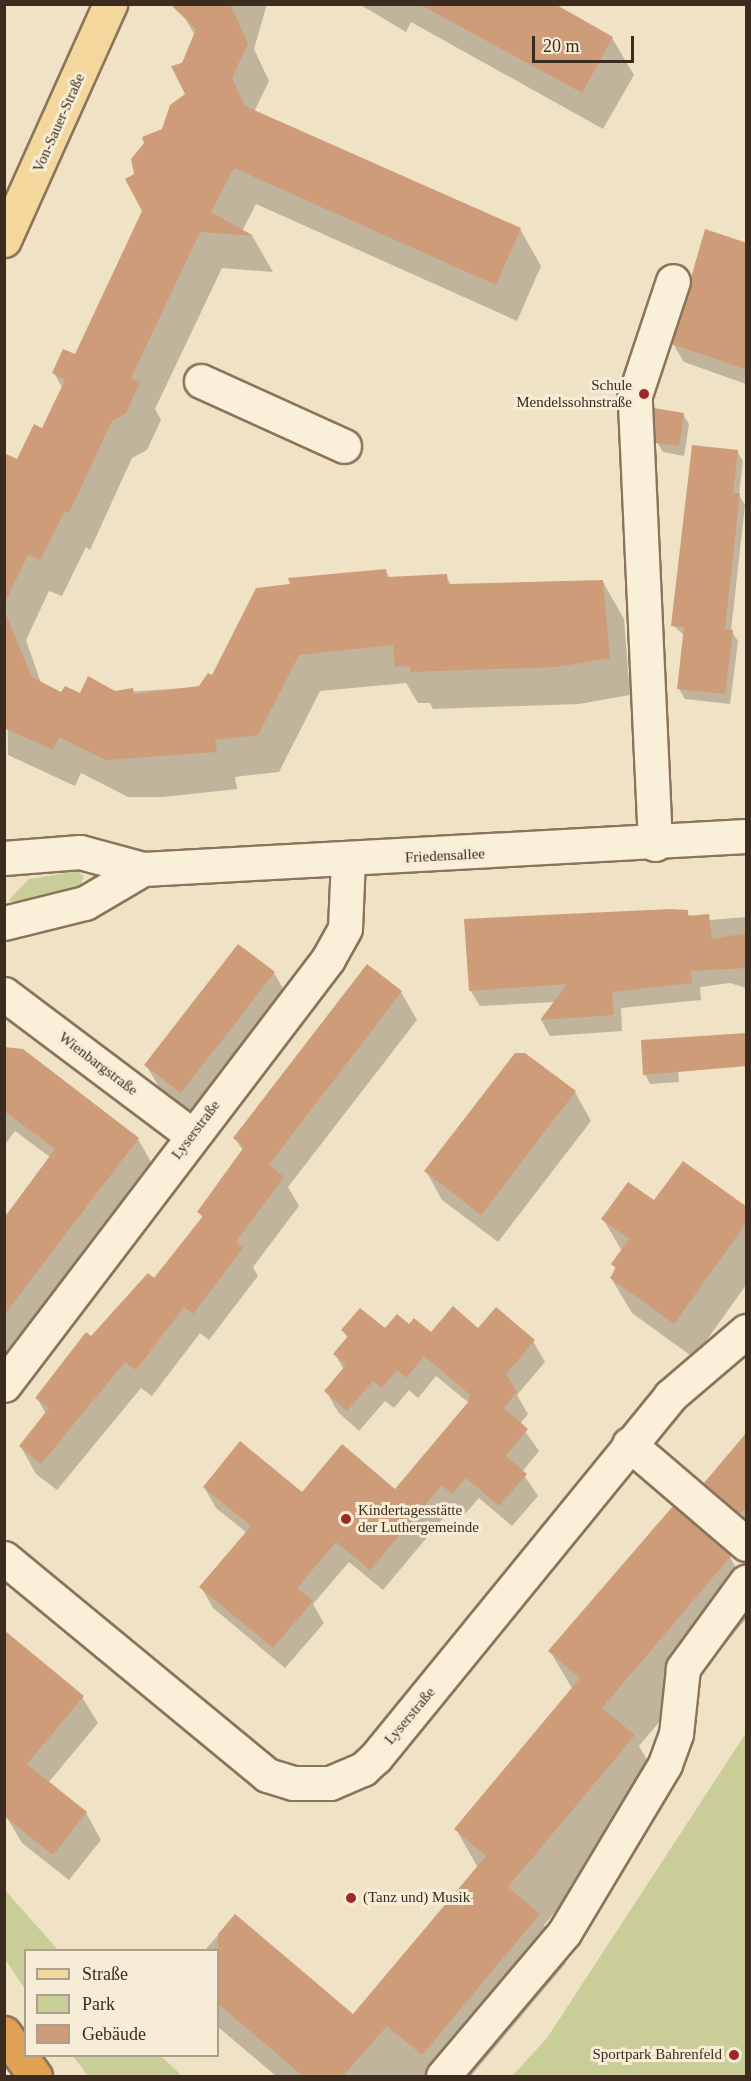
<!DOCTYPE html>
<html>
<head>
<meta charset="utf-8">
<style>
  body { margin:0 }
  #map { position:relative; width:751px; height:2081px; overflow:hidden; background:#f0e2c5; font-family:Georgia,serif }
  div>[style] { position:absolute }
  .green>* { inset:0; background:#c9ce98 }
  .shadow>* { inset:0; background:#0003 }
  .building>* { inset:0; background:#cf9c7a }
  .roads { filter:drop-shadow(2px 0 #8b745a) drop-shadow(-2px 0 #8b745a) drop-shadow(0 2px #8b745a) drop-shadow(0 -2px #8b745a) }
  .minor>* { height:33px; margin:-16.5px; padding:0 16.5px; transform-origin:16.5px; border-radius:16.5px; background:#faefd9 }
  .major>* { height:33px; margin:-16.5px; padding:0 16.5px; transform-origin:16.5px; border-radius:16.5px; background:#f3d79c }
  .highway>* { height:33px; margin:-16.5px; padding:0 16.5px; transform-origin:16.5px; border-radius:16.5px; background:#e0a154 }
  .dots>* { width:16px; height:16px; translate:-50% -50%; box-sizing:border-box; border:3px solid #f7ecd5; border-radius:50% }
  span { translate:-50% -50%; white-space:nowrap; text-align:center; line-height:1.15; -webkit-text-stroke:6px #f7ecd5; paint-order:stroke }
  .street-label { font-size:15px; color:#3b2c1f }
  .poi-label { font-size:15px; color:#3b2c1f }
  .right { translate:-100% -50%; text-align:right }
  .left { translate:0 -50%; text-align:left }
  .frame { position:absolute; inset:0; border:6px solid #3b2c1f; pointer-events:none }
  .legend { position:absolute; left:24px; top:1949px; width:195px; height:108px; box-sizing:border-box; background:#f7ecd5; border:2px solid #ac9f8c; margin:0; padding:8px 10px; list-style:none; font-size:18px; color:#3b2c1f }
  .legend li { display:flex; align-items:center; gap:12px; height:30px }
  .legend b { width:30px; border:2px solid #ac9f8c }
  .scale { position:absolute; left:532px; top:36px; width:102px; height:27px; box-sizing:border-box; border:3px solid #3b2c1f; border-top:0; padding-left:8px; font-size:18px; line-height:21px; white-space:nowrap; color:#3b2c1f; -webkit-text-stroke:4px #f7ecd5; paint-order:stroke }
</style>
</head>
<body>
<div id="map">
  <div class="green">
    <div style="clip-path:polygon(77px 871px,84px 876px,80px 886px,23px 902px,8px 901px,29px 879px)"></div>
    <div style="clip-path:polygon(746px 1733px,746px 2076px,512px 2076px,547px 2038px)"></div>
    <div style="clip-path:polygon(4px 1889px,58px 1950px,26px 1950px,25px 1989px,5px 1959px)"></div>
    <div style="clip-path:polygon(73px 2056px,161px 2056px,182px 2076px,88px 2076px)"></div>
  </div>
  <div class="shadow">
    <div style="clip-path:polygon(190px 4px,267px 4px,254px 49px,269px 81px,254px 112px,520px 229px,541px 266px,517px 321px,256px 204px,242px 231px,253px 237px,273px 272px,222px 268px,155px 409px,161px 420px,147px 450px,132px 458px,90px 550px,86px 547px,62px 596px,49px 591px,26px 640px,41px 683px,62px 694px,81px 695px,199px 687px,386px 571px,390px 579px,446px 576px,452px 586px,603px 582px,624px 619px,630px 695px,579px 704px,433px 709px,430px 703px,418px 703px,406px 683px,320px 691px,279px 772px,235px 777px,237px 789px,163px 797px,128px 797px,81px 773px,75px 786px,8px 755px,4px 457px,18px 461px,43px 430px,63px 389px,54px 373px,75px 356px,144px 211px,136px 174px,187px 94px,183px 64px,195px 35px,183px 15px)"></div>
    <div style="clip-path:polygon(359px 4px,552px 4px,612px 38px,634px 75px,603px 129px,411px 22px,406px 32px)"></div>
    <div style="clip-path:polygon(746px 245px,746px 384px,684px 362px,673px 344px)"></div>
    <div style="clip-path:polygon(683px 414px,689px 424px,684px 456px,663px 452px,657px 442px)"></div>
    <div style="clip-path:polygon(737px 451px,743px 461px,739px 495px,745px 505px,731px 631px,738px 641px,730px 704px,685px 699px,679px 689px,685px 636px,673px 625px)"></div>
    <div style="clip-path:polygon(670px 910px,710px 920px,746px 917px,746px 988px,730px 983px,700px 987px,701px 1000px,621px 1008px,622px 1031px,550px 1036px,541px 1020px,555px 1002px,480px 1006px,470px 990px)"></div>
    <div style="clip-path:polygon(367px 966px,401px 992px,417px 1020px,288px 1187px,299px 1206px,253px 1267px,258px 1276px,209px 1340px,200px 1333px,152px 1396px,141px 1388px,57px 1490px,36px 1474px,21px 1447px,46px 1414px,37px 1398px,91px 1338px,154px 1280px,203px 1219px,199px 1212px,243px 1151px,235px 1138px)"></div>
    <div style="clip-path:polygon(274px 973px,290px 1000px,197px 1119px,162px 1092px,146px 1065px)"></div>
    <div style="clip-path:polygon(677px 1049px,679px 1082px,650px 1084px,645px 1074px)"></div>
    <div style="clip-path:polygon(4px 1057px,138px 1139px,151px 1162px,4px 1357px,4px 1219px,50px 1157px,15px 1131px,4px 1146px)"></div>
    <div style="clip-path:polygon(575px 1092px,591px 1121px,498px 1242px,442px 1200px,426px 1171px)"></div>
    <div style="clip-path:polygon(655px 1202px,746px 1209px,746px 1285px,694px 1358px,632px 1313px,611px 1278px,622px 1251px,603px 1219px)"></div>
    <div style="clip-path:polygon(409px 1326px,431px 1334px,479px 1330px,533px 1341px,545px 1362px,517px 1395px,528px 1414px,520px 1424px,539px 1451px,522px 1472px,538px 1496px,512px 1526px,479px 1498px,465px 1514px,454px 1505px,383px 1590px,349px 1562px,313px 1604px,324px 1623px,285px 1668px,213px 1608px,201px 1587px,247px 1533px,216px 1508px,204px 1487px,302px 1494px,395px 1491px,469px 1403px,436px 1376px,418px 1398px,409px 1390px,394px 1408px,385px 1401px,359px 1431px,338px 1412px,326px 1391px,344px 1370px,335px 1354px,348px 1339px,343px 1330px)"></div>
    <div style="clip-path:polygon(746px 1434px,746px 1523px,705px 1483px)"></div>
    <div style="clip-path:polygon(730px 1557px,746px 1586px,746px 1619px,639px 1746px,662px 1785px,544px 1925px,566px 1963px,471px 2076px,276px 2076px,218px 2027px,218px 1950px,205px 1950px,235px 1916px,353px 2016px,478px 1868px,456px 1829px,573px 1690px,550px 1651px)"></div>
    <div style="clip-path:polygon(82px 1697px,98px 1723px,48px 1783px,86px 1813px,101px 1840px,69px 1880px,22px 1843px,6px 1816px,4px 1790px)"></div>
  </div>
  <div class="building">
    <div style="clip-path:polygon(170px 4px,230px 4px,248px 43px,232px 78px,245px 106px,521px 228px,496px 285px,234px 168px,211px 212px,254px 236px,200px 232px,131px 378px,140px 382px,126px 413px,112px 421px,69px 513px,65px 511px,40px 560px,28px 555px,4px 604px,4px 453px,17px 459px,34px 424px,42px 428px,65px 380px,52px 373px,63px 349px,75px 354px,142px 211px,125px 179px,134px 174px,131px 159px,144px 143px,142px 137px,162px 129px,170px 105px,185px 94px,171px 66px,182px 63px,196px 29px)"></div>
    <div style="clip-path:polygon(419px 4px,555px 4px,613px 37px,582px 93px)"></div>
    <div style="clip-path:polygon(705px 229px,747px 243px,747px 370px,672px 344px)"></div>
    <div style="clip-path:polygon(654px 408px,684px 413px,679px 446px,656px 443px)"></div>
    <div style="clip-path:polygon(692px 445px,738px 450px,733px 493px,740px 493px,725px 629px,733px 630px,725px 694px,677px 689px,684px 627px,671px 626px)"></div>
    <div style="clip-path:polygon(386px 569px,387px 577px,447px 574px,448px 584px,603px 580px,610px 658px,557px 667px,410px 672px,410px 666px,395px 667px,393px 645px,299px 655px,258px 735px,215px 740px,217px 752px,106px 760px,59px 737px,53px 750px,4px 728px,4px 610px,32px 677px,61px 692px,65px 686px,80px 693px,88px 676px,115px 691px,133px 688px,134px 694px,199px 686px,208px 673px,212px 675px,256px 588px,290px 584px,288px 578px)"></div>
    <div style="clip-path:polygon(670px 909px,688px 910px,688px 916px,709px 914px,712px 939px,747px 933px,747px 968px,691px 971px,692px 983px,612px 992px,614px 1015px,540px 1020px,567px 984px,469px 991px,464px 919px)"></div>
    <div style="clip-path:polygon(238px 944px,275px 972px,181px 1093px,144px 1065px)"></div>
    <div style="clip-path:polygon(367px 964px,402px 991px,269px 1165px,284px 1177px,236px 1242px,243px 1248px,193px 1314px,184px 1307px,136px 1370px,125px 1362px,41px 1464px,19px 1446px,49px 1408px,35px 1398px,86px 1332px,91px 1336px,148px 1273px,154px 1278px,203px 1216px,197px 1212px,244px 1147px,233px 1138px)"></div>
    <div style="clip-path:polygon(747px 1033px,747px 1066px,643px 1075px,641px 1040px)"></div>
    <div style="clip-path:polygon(4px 1047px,23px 1049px,139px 1138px,4px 1315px,4px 1218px,55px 1149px,4px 1111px)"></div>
    <div style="clip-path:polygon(515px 1053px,525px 1053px,576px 1091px,481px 1215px,424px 1171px)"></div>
    <div style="clip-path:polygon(683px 1161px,747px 1207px,747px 1222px,674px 1324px,610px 1278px,616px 1268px,611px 1264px,629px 1239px,601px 1219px,628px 1182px,654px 1200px)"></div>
    <div style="clip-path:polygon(453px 1306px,478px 1328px,496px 1307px,535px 1340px,506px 1374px,517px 1392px,504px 1408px,528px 1429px,506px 1456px,527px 1474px,499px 1506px,466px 1478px,452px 1494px,442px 1485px,370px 1570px,336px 1542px,297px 1588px,313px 1601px,273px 1648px,199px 1587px,251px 1526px,203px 1487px,240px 1441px,302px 1492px,342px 1444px,395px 1489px,469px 1401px,469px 1394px,424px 1356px,406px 1378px,397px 1370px,382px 1388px,373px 1381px,347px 1411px,324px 1391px,346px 1365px,333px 1354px,348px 1336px,341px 1330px,360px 1308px,385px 1328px,397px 1314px,409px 1324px,414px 1318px,431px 1332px)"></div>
    <div style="clip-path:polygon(747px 1432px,747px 1506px,740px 1514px,704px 1483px)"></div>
    <div style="clip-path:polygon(673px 1506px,731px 1556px,602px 1708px,635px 1735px,508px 1887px,540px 1914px,422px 2055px,387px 2026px,343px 2076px,303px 2076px,218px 2004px,218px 1934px,235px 1914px,353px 2014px,486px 1856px,454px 1829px,580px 1678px,548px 1651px)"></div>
    <div style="clip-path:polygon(4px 1630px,84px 1696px,27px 1764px,87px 1812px,53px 1855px,4px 1816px)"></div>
  </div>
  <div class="roads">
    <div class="minor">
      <div style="left:201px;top:381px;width:157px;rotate:24.4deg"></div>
      <div style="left:655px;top:844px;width:449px;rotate:-92.6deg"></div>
      <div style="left:635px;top:395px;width:120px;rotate:-71.6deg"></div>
      <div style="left:4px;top:858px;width:76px;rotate:-4.5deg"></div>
      <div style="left:80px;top:852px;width:65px;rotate:15.1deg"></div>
      <div style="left:143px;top:869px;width:604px;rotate:-3.13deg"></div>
      <div style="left:4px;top:923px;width:83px;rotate:-13.9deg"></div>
      <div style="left:85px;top:903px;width:67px;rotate:-30.4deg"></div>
      <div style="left:4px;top:994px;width:235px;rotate:36.9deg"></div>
      <div style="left:4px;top:1385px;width:535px;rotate:-52.74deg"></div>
      <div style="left:328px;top:959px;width:35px;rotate:-61deg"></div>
      <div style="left:345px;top:928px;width:68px;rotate:-87.5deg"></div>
      <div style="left:629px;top:1444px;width:154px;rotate:40.5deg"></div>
      <div style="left:4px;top:1558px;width:341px;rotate:39.5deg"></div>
      <div style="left:267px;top:1775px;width:27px;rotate:17deg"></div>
      <div style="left:293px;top:1783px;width:37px"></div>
      <div style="left:330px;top:1783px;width:36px;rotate:-23deg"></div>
      <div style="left:363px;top:1769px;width:18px;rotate:-43deg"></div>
      <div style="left:376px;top:1757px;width:466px;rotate:-50.8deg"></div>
      <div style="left:670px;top:1396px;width:100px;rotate:-40.5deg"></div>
      <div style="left:443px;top:2076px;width:187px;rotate:-49.8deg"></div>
      <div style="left:564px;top:1933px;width:197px;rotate:-59.1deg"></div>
      <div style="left:665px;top:1764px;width:32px;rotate:-70deg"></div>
      <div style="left:676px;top:1734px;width:66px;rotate:-83.9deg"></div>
      <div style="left:683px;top:1668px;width:107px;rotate:-53.8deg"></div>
    </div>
    <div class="major">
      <div style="left:4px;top:240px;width:259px;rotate:-65.8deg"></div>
    </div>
    <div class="highway">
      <div style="left:4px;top:2033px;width:53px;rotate:54.2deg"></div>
    </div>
  </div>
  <div class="dots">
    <div style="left:644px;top:394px;background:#9c282b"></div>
    <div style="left:346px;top:1519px;background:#9c282b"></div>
    <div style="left:351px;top:1898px;background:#9c282b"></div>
    <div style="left:734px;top:2055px;background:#9c282b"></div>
  </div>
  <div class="street-label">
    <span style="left:59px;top:123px;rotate:-66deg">Von-Sauer-Straße</span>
    <span style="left:445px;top:856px;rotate:-3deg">Friedensallee</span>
    <span style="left:98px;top:1064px;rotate:37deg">Wienbargstraße</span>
    <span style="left:196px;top:1130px;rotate:-53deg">Lyserstraße</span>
    <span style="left:410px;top:1716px;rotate:-50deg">Lyserstraße</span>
  </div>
  <div class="poi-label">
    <span class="right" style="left:632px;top:394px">Schule<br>Mendelssohnstraße</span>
    <span class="left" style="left:358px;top:1519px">Kindertagesstätte<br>der Luthergemeinde</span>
    <span class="left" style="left:363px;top:1898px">(Tanz und) Musik</span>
    <span class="right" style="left:722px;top:2055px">Sportpark Bahrenfeld</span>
  </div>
  <div class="frame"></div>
  <ul class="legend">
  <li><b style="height:8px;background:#f3d79c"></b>Straße</li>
  <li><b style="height:16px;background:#c9ce98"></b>Park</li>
  <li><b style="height:16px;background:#cf9c7a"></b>Gebäude</li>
  </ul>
  <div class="scale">20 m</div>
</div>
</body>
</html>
